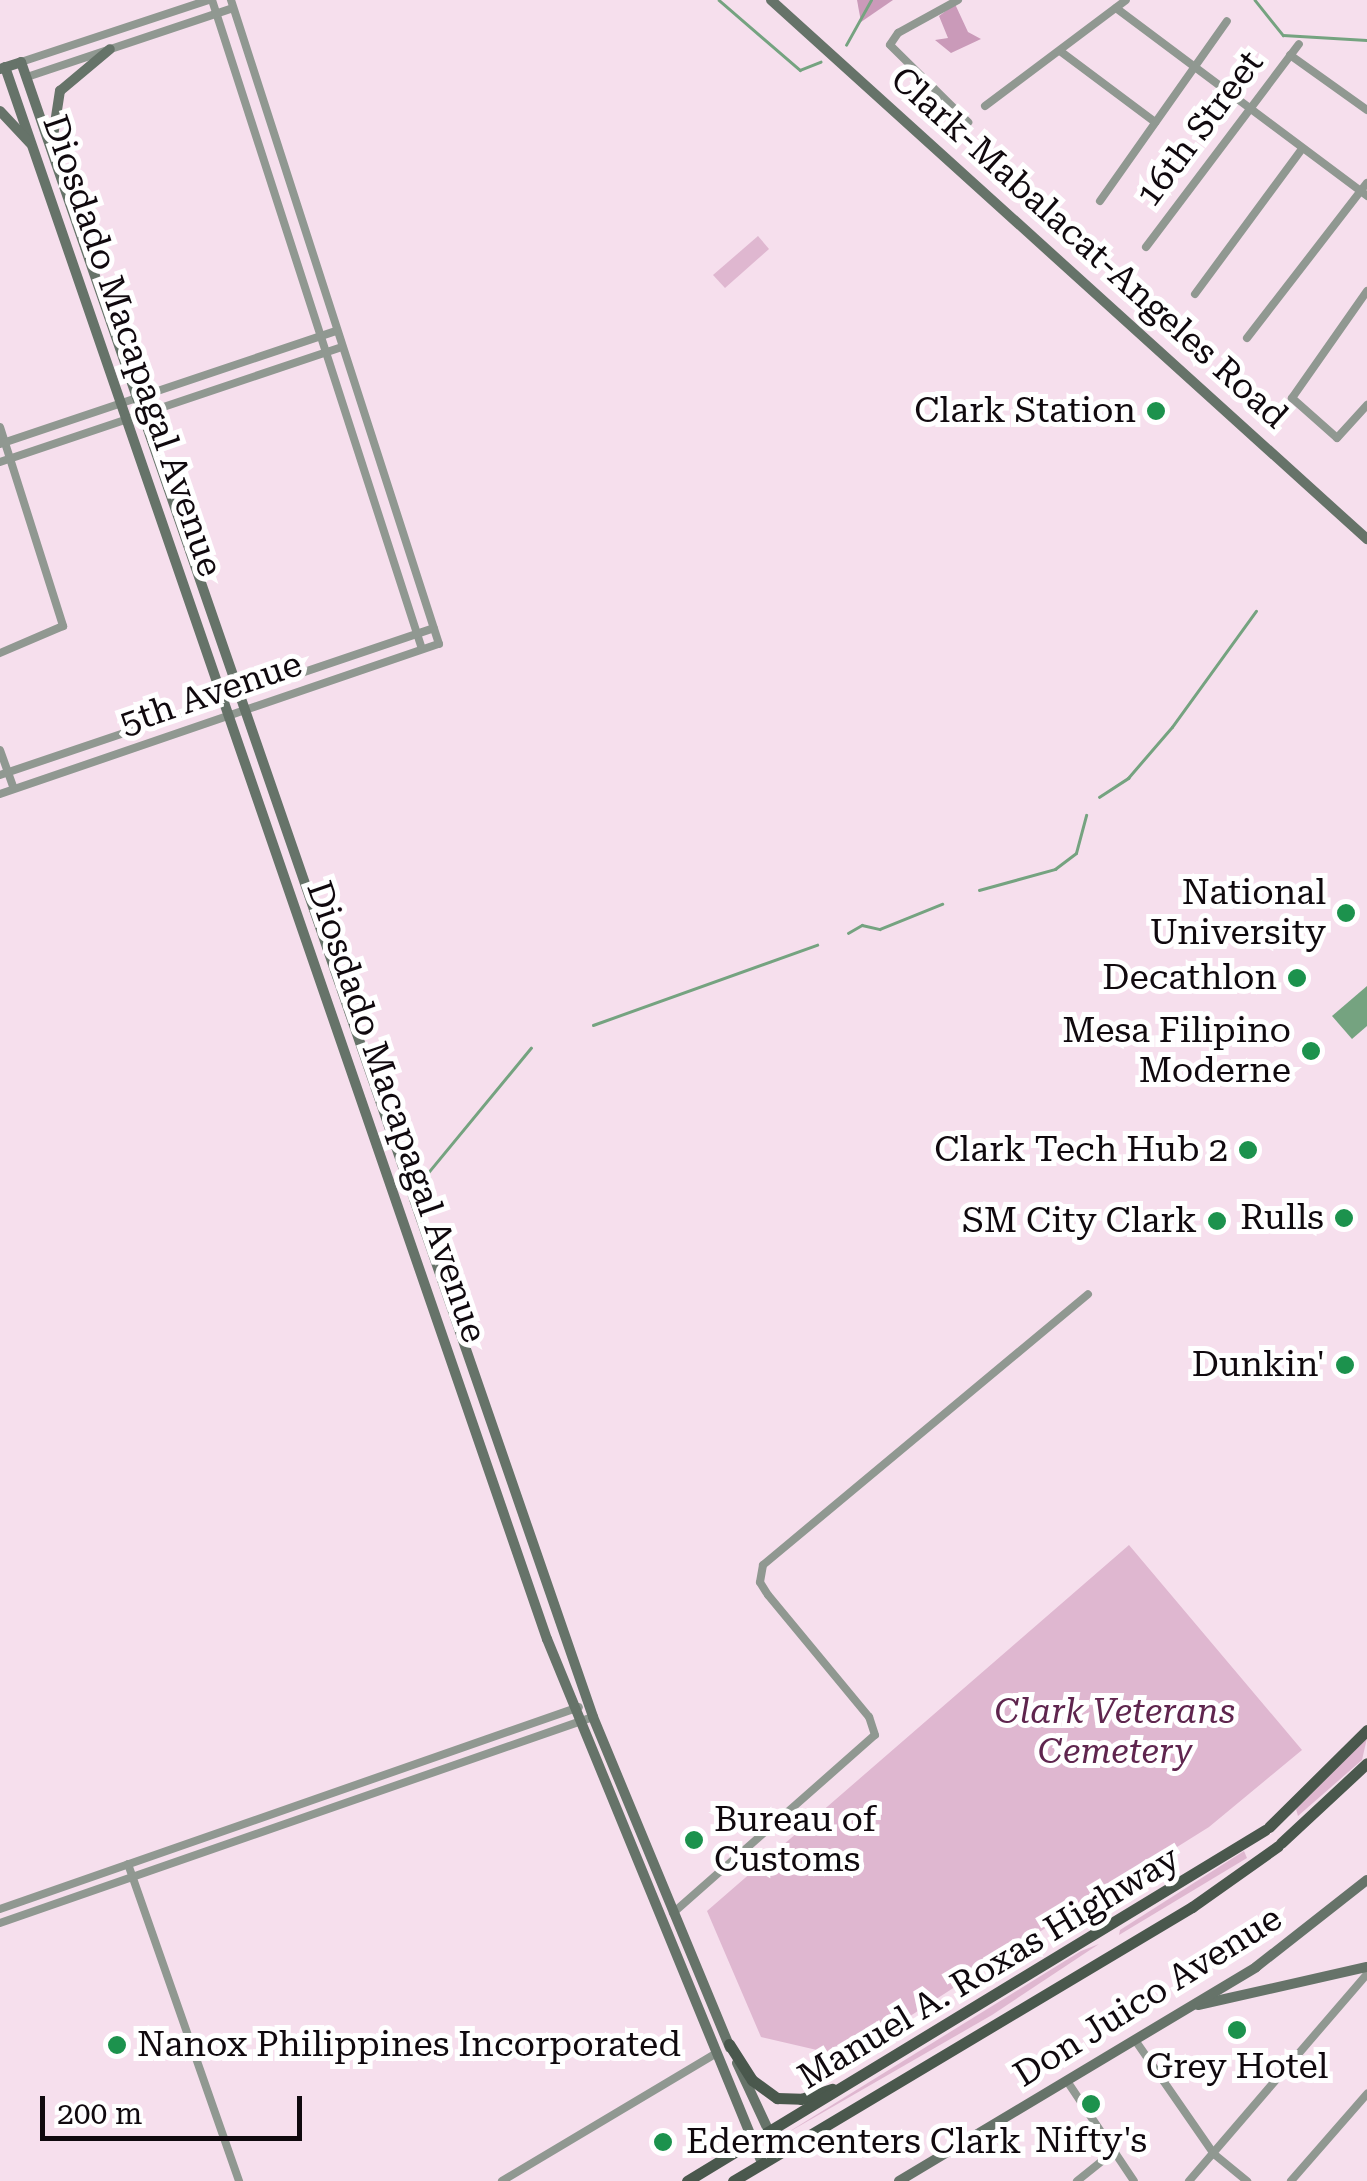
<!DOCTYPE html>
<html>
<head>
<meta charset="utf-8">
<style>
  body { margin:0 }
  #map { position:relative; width:1367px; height:2181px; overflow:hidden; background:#f6dfed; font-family:"Roboto Serif",serif }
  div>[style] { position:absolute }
  .green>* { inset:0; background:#dfb7d0 }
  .forest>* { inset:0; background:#ca9ab9 }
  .water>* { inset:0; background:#75a380 }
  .stream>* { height:2.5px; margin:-1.25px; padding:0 1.25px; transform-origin:1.25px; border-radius:1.25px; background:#75a380 }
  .minor>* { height:8px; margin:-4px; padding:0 4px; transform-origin:4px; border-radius:4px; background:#909891 }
  .secondary>* { height:10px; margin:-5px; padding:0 5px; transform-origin:5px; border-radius:5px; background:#667369 }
  .primary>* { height:11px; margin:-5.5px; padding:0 5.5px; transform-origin:5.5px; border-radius:5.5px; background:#4a584d }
  .dots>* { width:28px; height:28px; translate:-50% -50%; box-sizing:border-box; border:5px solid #fff; border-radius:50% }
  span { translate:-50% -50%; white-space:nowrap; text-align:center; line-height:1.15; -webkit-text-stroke:10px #fff; paint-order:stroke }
  .street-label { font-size:35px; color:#10090e }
  .poi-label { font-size:35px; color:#10090e }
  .right { translate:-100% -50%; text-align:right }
  .left { translate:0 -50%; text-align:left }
  .park-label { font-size:35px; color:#5f254e; font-style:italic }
  .scale { position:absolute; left:40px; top:2096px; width:262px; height:45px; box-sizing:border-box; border:5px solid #10090e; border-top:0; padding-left:12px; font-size:30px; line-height:35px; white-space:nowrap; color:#10090e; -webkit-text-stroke:8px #fff; paint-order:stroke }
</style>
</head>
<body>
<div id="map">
  <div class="green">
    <div style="clip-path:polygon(758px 236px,769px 249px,725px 288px,713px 275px)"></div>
    <div style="clip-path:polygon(1129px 1545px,1302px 1750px,1209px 1827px,1102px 1894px,1071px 1921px,1061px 1918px,847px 2057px,761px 2037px,707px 1911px)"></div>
    <div style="clip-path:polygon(1367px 1738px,1362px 1760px,1298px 1816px,1296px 1809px)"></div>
    <div style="clip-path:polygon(1244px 1851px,1247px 1858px,1119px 1935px,1120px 1930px)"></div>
    <div style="clip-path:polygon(1099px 1944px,992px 2015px,782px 2136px,1081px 1951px)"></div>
  </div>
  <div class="forest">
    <div style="clip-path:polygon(857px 0,893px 0,861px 22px)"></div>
    <div style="clip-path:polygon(955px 4px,968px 32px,981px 39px,951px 53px,935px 40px,948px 38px,939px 16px)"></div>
  </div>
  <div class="water">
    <div style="clip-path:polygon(1367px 986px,1367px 1026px,1352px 1039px,1332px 1016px)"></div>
  </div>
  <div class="stream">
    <div style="left:719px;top:0;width:107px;rotate:40.8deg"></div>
    <div style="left:800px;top:70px;width:22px;rotate:-22deg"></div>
    <div style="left:1255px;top:0;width:45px;rotate:51.3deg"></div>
    <div style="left:1283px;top:35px;width:84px;rotate:3.4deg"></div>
    <div style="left:846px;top:45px;width:51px;rotate:-60.9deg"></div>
    <div style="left:1099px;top:797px;width:35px;rotate:-33deg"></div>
    <div style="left:1128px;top:778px;width:67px;rotate:-49.2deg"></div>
    <div style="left:1172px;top:727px;width:143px;rotate:-54.1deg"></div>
    <div style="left:979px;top:890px;width:79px;rotate:-15.4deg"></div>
    <div style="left:1055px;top:869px;width:26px;rotate:-37deg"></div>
    <div style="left:1076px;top:853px;width:39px;rotate:-75deg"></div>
    <div style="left:848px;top:933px;width:16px;rotate:-30deg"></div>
    <div style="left:862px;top:925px;width:18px;rotate:13deg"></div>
    <div style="left:880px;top:929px;width:67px;rotate:-22deg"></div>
    <div style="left:593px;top:1025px;width:238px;rotate:-19.7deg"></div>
    <div style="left:422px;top:1180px;width:171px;rotate:-50.5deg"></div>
  </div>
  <div class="minor">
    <div style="left:212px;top:0;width:682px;rotate:72.07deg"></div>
    <div style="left:958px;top:0;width:68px;rotate:151.2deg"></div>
    <div style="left:898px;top:33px;width:14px;rotate:124deg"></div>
    <div style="left:890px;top:45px;width:110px;rotate:44.6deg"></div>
    <div style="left:1116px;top:8px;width:314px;rotate:36.8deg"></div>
    <div style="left:1060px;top:51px;width:119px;rotate:36.8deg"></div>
    <div style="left:1290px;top:55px;width:95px;rotate:35.5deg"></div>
    <div style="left:21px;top:62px;width:197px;rotate:-18.3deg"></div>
    <div style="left:27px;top:77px;width:217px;rotate:-18.5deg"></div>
    <div style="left:985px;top:106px;width:176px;rotate:-36.9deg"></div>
    <div style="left:1100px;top:201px;width:220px;rotate:-54.8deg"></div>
    <div style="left:1146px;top:247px;width:254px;rotate:-53deg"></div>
    <div style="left:1367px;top:291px;width:131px;rotate:125deg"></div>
    <div style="left:1292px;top:398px;width:60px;rotate:41.6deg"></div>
    <div style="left:1337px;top:438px;width:45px;rotate:-47.7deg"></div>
    <div style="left:1195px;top:294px;width:180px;rotate:-53.6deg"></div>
    <div style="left:1247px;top:338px;width:196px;rotate:-52.3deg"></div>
    <div style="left:0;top:427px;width:209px;rotate:72.4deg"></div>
    <div style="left:63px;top:626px;width:69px;rotate:156.8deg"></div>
    <div style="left:0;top:444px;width:354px;rotate:-18.6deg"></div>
    <div style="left:0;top:462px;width:360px;rotate:-18.6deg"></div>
    <div style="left:0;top:750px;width:41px;rotate:70.3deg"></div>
    <div style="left:0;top:775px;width:458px;rotate:-18.7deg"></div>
    <div style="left:0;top:794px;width:464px;rotate:-18.9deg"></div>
    <div style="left:439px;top:644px;width:677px;rotate:-107.9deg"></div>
    <div style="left:128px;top:1864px;width:336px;rotate:70.7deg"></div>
    <div style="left:0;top:1909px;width:613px;rotate:-19.23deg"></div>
    <div style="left:673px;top:1913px;width:269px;rotate:-41.4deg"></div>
    <div style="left:875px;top:1735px;width:19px;rotate:-108deg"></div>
    <div style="left:869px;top:1717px;width:158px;rotate:-129.6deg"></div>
    <div style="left:768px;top:1595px;width:15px;rotate:-122deg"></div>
    <div style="left:760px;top:1582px;width:17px;rotate:-80deg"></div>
    <div style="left:763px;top:1565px;width:423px;rotate:-39.8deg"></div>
    <div style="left:0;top:1923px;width:628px;rotate:-19.16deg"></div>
    <div style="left:1135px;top:2040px;width:139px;rotate:55.3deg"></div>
    <div style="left:1214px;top:2154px;width:43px;rotate:39.3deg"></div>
    <div style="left:1067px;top:2081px;width:120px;rotate:56.2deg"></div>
    <div style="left:502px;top:2181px;width:246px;rotate:-30.8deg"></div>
    <div style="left:1077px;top:2181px;width:45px;rotate:-38.7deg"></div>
    <div style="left:1189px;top:2181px;width:273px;rotate:-49.3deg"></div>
    <div style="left:1291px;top:2181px;width:116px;rotate:-48.9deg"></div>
  </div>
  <div class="secondary">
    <div style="left:771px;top:0;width:804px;rotate:42.13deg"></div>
    <div style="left:5px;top:67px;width:1663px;rotate:70.98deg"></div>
    <div style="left:547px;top:1639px;width:566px;rotate:67.69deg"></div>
    <div style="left:0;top:69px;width:22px;rotate:-18deg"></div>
    <div style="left:21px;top:62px;width:1751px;rotate:70.93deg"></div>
    <div style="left:593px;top:1717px;width:358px;rotate:67.5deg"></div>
    <div style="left:0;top:111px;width:44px;rotate:46.8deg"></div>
    <div style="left:52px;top:143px;width:53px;rotate:-81.3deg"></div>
    <div style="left:60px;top:91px;width:65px;rotate:-40deg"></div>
    <div style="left:1198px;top:2005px;width:173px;rotate:-12.7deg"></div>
    <div style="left:737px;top:2063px;width:99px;rotate:65deg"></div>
    <div style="left:899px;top:2181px;width:416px;rotate:-30.9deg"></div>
    <div style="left:1256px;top:1967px;width:141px;rotate:-38.1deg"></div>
  </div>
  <div class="primary">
    <div style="left:1269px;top:1827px;width:138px;rotate:-44.7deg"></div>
    <div style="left:1281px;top:1843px;width:117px;rotate:-42.9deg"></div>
    <div style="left:729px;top:2044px;width:43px;rotate:57.4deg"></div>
    <div style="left:752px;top:2080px;width:31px;rotate:36deg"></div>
    <div style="left:777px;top:2098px;width:24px;rotate:2deg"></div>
    <div style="left:801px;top:2099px;width:33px;rotate:-18deg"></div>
    <div style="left:687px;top:2181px;width:676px;rotate:-31.27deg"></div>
    <div style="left:733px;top:2181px;width:535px;rotate:-30.84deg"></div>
    <div style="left:1192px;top:1907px;width:105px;rotate:-35.3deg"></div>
  </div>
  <div class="dots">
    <div style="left:1156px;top:411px;background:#1c924d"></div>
    <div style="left:1346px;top:913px;background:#1c924d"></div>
    <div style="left:1297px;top:978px;background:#1c924d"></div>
    <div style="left:1311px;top:1051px;background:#1c924d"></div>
    <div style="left:1248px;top:1150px;background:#1c924d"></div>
    <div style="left:1344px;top:1218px;background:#1c924d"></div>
    <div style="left:1217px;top:1221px;background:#1c924d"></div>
    <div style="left:1345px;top:1365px;background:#1c924d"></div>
    <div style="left:694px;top:1840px;background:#1c924d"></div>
    <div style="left:1237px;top:2030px;background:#1c924d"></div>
    <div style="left:117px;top:2045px;background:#1c924d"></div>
    <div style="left:1091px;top:2104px;background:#1c924d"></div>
    <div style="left:663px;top:2142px;background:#1c924d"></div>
  </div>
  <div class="street-label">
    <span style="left:1200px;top:129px;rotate:-53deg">16th Street</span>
    <span style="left:1089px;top:248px;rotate:42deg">Clark-Mabalacat-Angeles Road</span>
    <span style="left:132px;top:346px;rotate:71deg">Diosdado Macapagal Avenue</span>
    <span style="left:211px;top:694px;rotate:-19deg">5th Avenue</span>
    <span style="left:396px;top:1112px;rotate:71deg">Diosdado Macapagal Avenue</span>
    <span style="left:989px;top:1968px;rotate:-31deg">Manuel A. Roxas Highway</span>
    <span style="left:1148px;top:1997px;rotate:-32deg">Don Juico Avenue</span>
  </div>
  <div class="poi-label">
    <span class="right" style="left:1136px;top:411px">Clark Station</span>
    <span class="right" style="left:1326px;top:913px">National<br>University</span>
    <span class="right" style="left:1277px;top:978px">Decathlon</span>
    <span class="right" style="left:1291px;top:1051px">Mesa Filipino<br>Moderne</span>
    <span class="right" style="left:1228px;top:1150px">Clark Tech Hub 2</span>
    <span class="right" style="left:1324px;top:1218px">Rulls</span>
    <span class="right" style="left:1197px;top:1221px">SM City Clark</span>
    <span class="right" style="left:1325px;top:1365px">Dunkin'</span>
    <span class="left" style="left:714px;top:1840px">Bureau of<br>Customs</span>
    <span class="left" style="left:137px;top:2045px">Nanox Philippines Incorporated</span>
    <span style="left:1237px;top:2067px">Grey Hotel</span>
    <span style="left:1091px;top:2141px">Nifty's</span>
    <span class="left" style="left:686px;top:2142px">Edermcenters Clark</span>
  </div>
  <div class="park-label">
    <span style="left:1115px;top:1732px">Clark Veterans<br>Cemetery</span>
  </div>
  <div class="scale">200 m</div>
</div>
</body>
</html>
